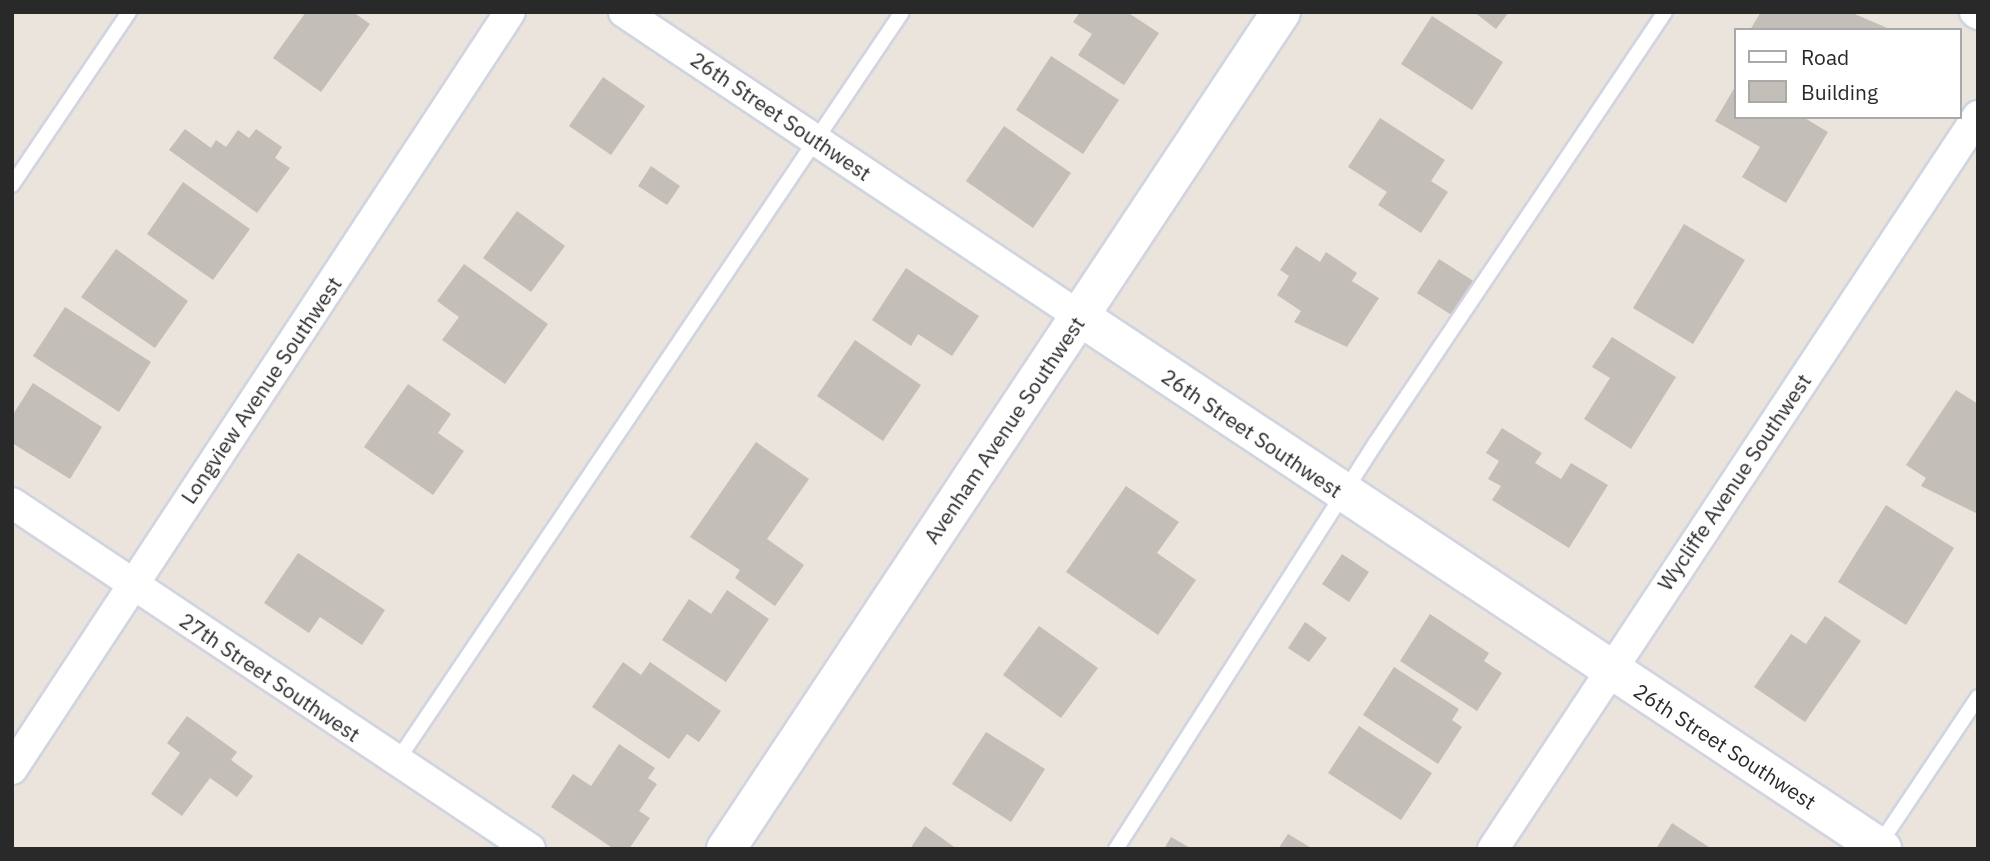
<!DOCTYPE html>
<html>
<head>
<meta charset="utf-8">
<style>
  body { margin:0 }
  #map { position:relative; width:1990px; height:861px; overflow:hidden; background:#eae4dc; font-family:"IBM Plex Sans",sans-serif }
  div>[style] { position:absolute }
  .building>* { inset:0; background:#c3beb7 }
  .roads { filter:drop-shadow(2px 0 #d1d4e1) drop-shadow(-2px 0 #d1d4e1) drop-shadow(0 2px #d1d4e1) drop-shadow(0 -2px #d1d4e1) }
  .lane>* { height:14px; margin:-7px; padding:0 7px; transform-origin:7px; border-radius:7px; background:#fff }
  .street>* { height:30px; margin:-15px; padding:0 15px; transform-origin:15px; border-radius:15px; background:#fff }
  .secondary>* { height:38px; margin:-19px; padding:0 19px; transform-origin:19px; border-radius:19px; background:#fff }
  span { translate:-50% -50%; white-space:nowrap; text-align:center; line-height:1.15; -webkit-text-stroke:6px #fff; paint-order:stroke }
  .street-label { font-size:21px; color:#292929 }
  .frame { position:absolute; inset:0; border:14px solid #292929; pointer-events:none }
  .legend { position:absolute; left:1734px; top:28px; width:228px; height:91px; box-sizing:border-box; background:#fff; border:2px solid #a9a9a9; margin:0; padding:9px 12px; list-style:none; font-size:21px; color:#292929 }
  .legend li { display:flex; align-items:center; gap:14px; height:35px }
  .legend b { width:35px; border:2px solid #a9a9a9 }
</style>
</head>
<body>
<div id="map">
  <div class="building">
    <div style="clip-path:polygon(306px 12px,353px 12px,370px 24px,321px 92px,273px 58px)"></div>
    <div style="clip-path:polygon(1080px 12px,1127px 12px,1159px 33px,1124px 85px,1078px 55px,1092px 34px,1073px 22px)"></div>
    <div style="clip-path:polygon(1474px 12px,1509px 12px,1496px 29px)"></div>
    <div style="clip-path:polygon(1761px 12px,1850px 12px,1892px 30px,1750px 30px)"></div>
    <div style="clip-path:polygon(1432px 16px,1503px 62px,1472px 110px,1401px 64px)"></div>
    <div style="clip-path:polygon(1051px 56px,1119px 100px,1083px 154px,1016px 110px)"></div>
    <div style="clip-path:polygon(603px 77px,645px 106px,611px 155px,569px 126px)"></div>
    <div style="clip-path:polygon(1736px 85px,1736px 117px,1803px 117px,1828px 132px,1786px 203px,1742px 177px,1760px 147px,1715px 121px)"></div>
    <div style="clip-path:polygon(1380px 118px,1445px 160px,1431px 181px,1448px 192px,1421px 233px,1378px 205px,1387px 192px,1348px 167px)"></div>
    <div style="clip-path:polygon(1004px 126px,1071px 173px,1033px 228px,966px 181px)"></div>
    <div style="clip-path:polygon(185px 129px,211px 148px,216px 140px,226px 147px,238px 130px,249px 138px,256px 129px,282px 147px,275px 158px,290px 168px,257px 213px,169px 150px)"></div>
    <div style="clip-path:polygon(651px 166px,680px 186px,667px 205px,638px 186px)"></div>
    <div style="clip-path:polygon(183px 182px,250px 229px,213px 280px,147px 234px)"></div>
    <div style="clip-path:polygon(517px 211px,565px 246px,531px 292px,483px 258px)"></div>
    <div style="clip-path:polygon(1684px 224px,1745px 260px,1693px 344px,1633px 308px)"></div>
    <div style="clip-path:polygon(1296px 246px,1320px 262px,1326px 252px,1357px 273px,1352px 281px,1379px 298px,1347px 347px,1294px 322px,1301px 311px,1277px 295px,1289px 276px,1280px 270px)"></div>
    <div style="clip-path:polygon(116px 249px,188px 301px,155px 348px,81px 297px)"></div>
    <div style="clip-path:polygon(1439px 259px,1475px 282px,1453px 316px,1417px 293px)"></div>
    <div style="clip-path:polygon(464px 264px,548px 324px,505px 384px,442px 340px,459px 317px,437px 301px)"></div>
    <div style="clip-path:polygon(906px 268px,979px 316px,952px 356px,918px 334px,911px 346px,872px 320px)"></div>
    <div style="clip-path:polygon(65px 307px,151px 362px,119px 412px,33px 356px)"></div>
    <div style="clip-path:polygon(1612px 337px,1676px 377px,1631px 449px,1584px 419px,1610px 378px,1592px 367px)"></div>
    <div style="clip-path:polygon(855px 340px,921px 385px,883px 441px,817px 396px)"></div>
    <div style="clip-path:polygon(33px 383px,102px 427px,70px 479px,12px 443px,12px 416px)"></div>
    <div style="clip-path:polygon(408px 384px,451px 414px,438px 433px,464px 451px,433px 495px,364px 447px)"></div>
    <div style="clip-path:polygon(1956px 390px,1978px 404px,1976px 513px,1921px 486px,1926px 478px,1906px 465px)"></div>
    <div style="clip-path:polygon(1502px 428px,1542px 453px,1535px 463px,1561px 479px,1571px 463px,1608px 485px,1569px 548px,1492px 500px,1501px 486px,1488px 479px,1499px 461px,1486px 453px)"></div>
    <div style="clip-path:polygon(756px 442px,809px 479px,767px 539px,804px 565px,775px 606px,735px 578px,740px 570px,690px 537px)"></div>
    <div style="clip-path:polygon(1126px 486px,1179px 522px,1157px 553px,1196px 580px,1158px 635px,1066px 572px)"></div>
    <div style="clip-path:polygon(1886px 505px,1954px 548px,1906px 625px,1838px 582px)"></div>
    <div style="clip-path:polygon(298px 553px,385px 610px,362px 645px,320px 617px,309px 633px,264px 603px)"></div>
    <div style="clip-path:polygon(1342px 554px,1369px 572px,1349px 602px,1322px 584px)"></div>
    <div style="clip-path:polygon(727px 590px,769px 619px,726px 682px,662px 640px,689px 599px,711px 614px)"></div>
    <div style="clip-path:polygon(1430px 614px,1489px 653px,1484px 661px,1502px 673px,1477px 711px,1400px 661px)"></div>
    <div style="clip-path:polygon(1825px 616px,1861px 641px,1805px 722px,1754px 687px,1791px 634px,1806px 644px)"></div>
    <div style="clip-path:polygon(1305px 622px,1327px 638px,1309px 662px,1288px 648px)"></div>
    <div style="clip-path:polygon(1039px 626px,1098px 668px,1061px 718px,1003px 675px)"></div>
    <div style="clip-path:polygon(623px 662px,641px 675px,650px 662px,721px 711px,699px 742px,687px 734px,669px 759px,592px 707px)"></div>
    <div style="clip-path:polygon(1394px 667px,1459px 709px,1452px 720px,1462px 727px,1438px 764px,1363px 715px)"></div>
    <div style="clip-path:polygon(187px 716px,237px 752px,231px 760px,253px 776px,237px 797px,210px 778px,182px 816px,151px 794px,180px 753px,167px 743px)"></div>
    <div style="clip-path:polygon(1359px 726px,1432px 773px,1401px 820px,1328px 773px)"></div>
    <div style="clip-path:polygon(986px 732px,1045px 769px,1011px 822px,952px 784px)"></div>
    <div style="clip-path:polygon(619px 744px,655px 768px,648px 778px,657px 784px,639px 811px,650px 818px,629px 849px,614px 849px,551px 807px,573px 774px,591px 786px)"></div>
    <div style="clip-path:polygon(1672px 823px,1712px 849px,1656px 849px)"></div>
    <div style="clip-path:polygon(925px 826px,957px 849px,910px 849px)"></div>
    <div style="clip-path:polygon(1288px 834px,1313px 849px,1278px 849px)"></div>
    <div style="clip-path:polygon(1171px 837px,1192px 849px,1164px 849px)"></div>
  </div>
  <div class="roads">
    <div class="lane">
      <div style="left:12px;top:185px;width:209px;rotate:-55.9deg"></div>
      <div style="left:397px;top:761px;width:903px;rotate:-56.01deg"></div>
      <div style="left:1879px;top:845px;width:178px;rotate:-56.2deg"></div>
      <div style="left:1116px;top:849px;width:481px;rotate:-57.4deg"></div>
      <div style="left:1375px;top:444px;width:520px;rotate:-56.13deg"></div>
    </div>
    <div class="street">
      <div style="left:624px;top:12px;width:547px;rotate:33.75deg"></div>
      <div style="left:1975px;top:12px;width:4px;rotate:34deg"></div>
      <div style="left:12px;top:503px;width:623px;rotate:33.74deg"></div>
      <div style="left:12px;top:769px;width:906px;rotate:-56.66deg"></div>
      <div style="left:1493px;top:849px;width:879px;rotate:-56.51deg"></div>
    </div>
    <div class="secondary">
      <div style="left:1079px;top:316px;width:964px;rotate:33.57deg"></div>
      <div style="left:726px;top:849px;width:1004px;rotate:-56.45deg"></div>
    </div>
  </div>
  <div class="street-label">
    <span style="left:781px;top:116px;rotate:34deg">26th Street Southwest</span>
    <span style="left:261px;top:390px;rotate:-56deg">Longview Avenue Southwest</span>
    <span style="left:1004px;top:430px;rotate:-56deg">Avenham Avenue Southwest</span>
    <span style="left:1252px;top:433px;rotate:34deg">26th Street Southwest</span>
    <span style="left:1734px;top:482px;rotate:-56deg">Wycliffe Avenue Southwest</span>
    <span style="left:270px;top:677px;rotate:34deg">27th Street Southwest</span>
    <span style="left:1725px;top:746px;rotate:33deg">26th Street Southwest</span>
  </div>
  <div class="frame"></div>
  <ul class="legend">
  <li><b style="height:9px;background:#fff"></b>Road</li>
  <li><b style="height:19px;background:#c3beb7"></b>Building</li>
  </ul>
</div>
</body>
</html>
